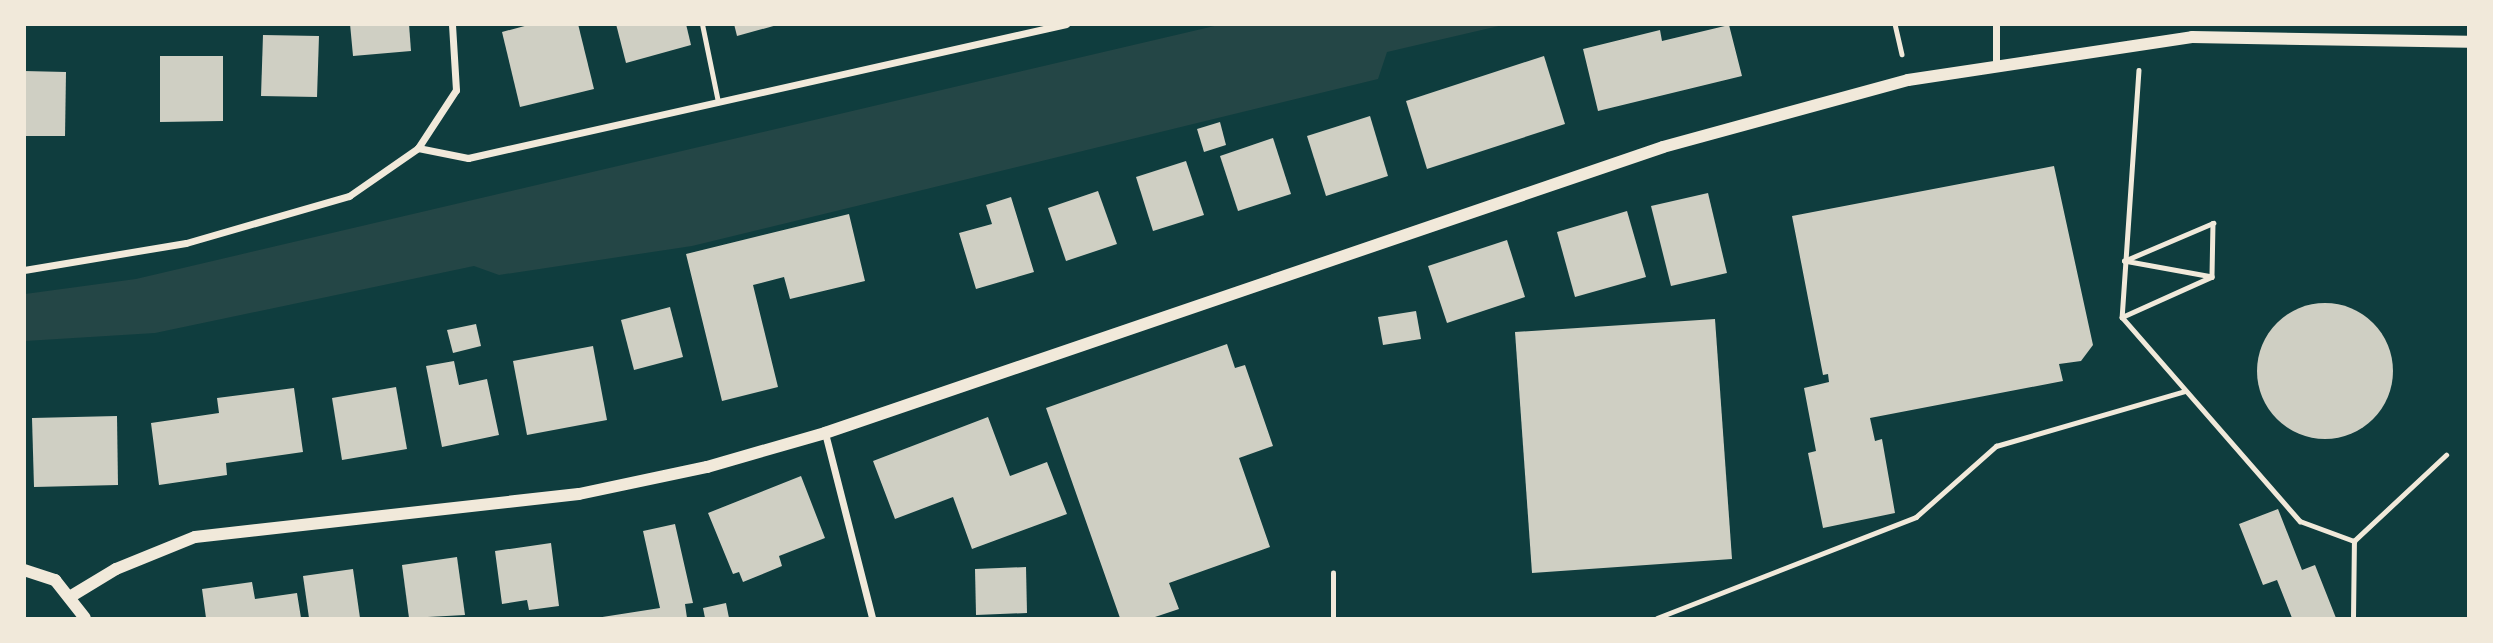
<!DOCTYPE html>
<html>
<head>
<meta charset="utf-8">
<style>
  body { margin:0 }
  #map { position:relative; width:2493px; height:643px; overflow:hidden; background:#0f3d3e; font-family:Roboto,sans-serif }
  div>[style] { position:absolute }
  .green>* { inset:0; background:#244646 }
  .building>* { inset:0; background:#cfcfc3 }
  .round { border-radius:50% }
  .path>* { height:4.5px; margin:-2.25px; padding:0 2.25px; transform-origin:2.25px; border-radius:2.25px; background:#f1e9da }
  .service>* { height:5px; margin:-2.5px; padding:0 2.5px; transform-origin:2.5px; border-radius:2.5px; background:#f1e9da }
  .minor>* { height:7px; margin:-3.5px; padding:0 3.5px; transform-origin:3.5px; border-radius:3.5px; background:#f1e9da }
  .tertiary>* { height:12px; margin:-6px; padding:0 6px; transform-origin:6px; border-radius:6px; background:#f1e9da }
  span { translate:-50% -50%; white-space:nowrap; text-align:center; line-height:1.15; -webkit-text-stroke:6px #f1e9da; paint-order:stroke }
  .frame { position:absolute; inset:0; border:26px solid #f1e9da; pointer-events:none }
</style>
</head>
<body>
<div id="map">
  <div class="green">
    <div style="clip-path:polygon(1223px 24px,1503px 25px,1387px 52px,1378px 79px,692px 246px,499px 275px,474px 266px,155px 333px,25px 341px,25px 294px,136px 279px)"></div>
  </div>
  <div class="building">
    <div style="clip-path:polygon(350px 24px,409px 24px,411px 51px,353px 56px)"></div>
    <div style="clip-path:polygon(532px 24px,578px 24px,594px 89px,520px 107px,502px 32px)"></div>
    <div style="clip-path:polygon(616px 24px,686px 24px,691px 45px,626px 63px)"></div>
    <div style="clip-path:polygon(734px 24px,777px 24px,777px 25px,737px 36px)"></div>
    <div style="clip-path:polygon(1729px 25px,1742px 76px,1598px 111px,1583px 49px,1660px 30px,1662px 41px)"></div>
    <div style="clip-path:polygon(263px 35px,319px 36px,317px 97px,261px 96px)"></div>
    <div style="clip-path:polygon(160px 56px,223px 56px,223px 121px,160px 122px)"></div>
    <div style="clip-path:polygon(1544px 56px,1565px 124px,1427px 169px,1406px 101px)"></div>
    <div style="clip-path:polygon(24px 71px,66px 72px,65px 136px,24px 136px)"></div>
    <div style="clip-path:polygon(1370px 116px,1388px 176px,1326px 196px,1307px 136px)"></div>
    <div style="clip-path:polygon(1220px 122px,1226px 145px,1204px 152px,1197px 129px)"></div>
    <div style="clip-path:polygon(1273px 138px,1291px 194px,1238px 211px,1220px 156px)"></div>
    <div style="clip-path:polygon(1186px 161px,1204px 215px,1153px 231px,1136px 177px)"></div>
    <div style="clip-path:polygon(2054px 166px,2093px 345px,2081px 361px,2059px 364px,2063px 381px,1870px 418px,1875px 441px,1882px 439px,1895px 513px,1823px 528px,1808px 453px,1816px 451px,1804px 388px,1829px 382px,1828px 374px,1823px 375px,1792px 216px)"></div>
    <div style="clip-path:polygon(1098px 191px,1117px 244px,1066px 261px,1048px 208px)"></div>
    <div style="clip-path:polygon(1708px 193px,1727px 273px,1671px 286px,1651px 206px)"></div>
    <div style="clip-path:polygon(1011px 197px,1034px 272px,976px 289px,959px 233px,992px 224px,986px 205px)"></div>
    <div style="clip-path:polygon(1627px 211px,1646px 277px,1575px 297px,1557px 232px)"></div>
    <div style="clip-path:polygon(849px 214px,865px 281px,790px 299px,784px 277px,753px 285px,778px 387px,722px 401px,686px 254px)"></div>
    <div style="clip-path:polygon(1507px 240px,1525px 297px,1447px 323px,1428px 266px)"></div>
    <div class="round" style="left:2257px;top:303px;width:136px;height:136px"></div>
    <div style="clip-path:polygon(670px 307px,683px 357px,634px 370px,621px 320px)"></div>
    <div style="clip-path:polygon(1416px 311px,1421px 339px,1383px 345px,1378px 317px)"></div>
    <div style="clip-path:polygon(1715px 319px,1732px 559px,1532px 573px,1515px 332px)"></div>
    <div style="clip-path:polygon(476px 324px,481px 346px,453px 353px,447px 330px)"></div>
    <div style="clip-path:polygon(1227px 344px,1235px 368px,1245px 365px,1273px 446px,1239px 458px,1270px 547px,1169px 583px,1179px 609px,1152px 618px,1120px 618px,1046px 408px)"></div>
    <div style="clip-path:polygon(593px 346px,607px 420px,527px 435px,513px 361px)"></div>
    <div style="clip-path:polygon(454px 361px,459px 385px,487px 379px,499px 435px,442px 447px,426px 366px)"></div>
    <div style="clip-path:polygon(396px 387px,407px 449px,342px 460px,332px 398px)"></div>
    <div style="clip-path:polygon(294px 388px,303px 452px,226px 463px,227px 475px,159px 485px,151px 423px,219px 413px,217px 398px)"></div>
    <div style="clip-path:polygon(117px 416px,118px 485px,34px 487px,32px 418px)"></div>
    <div style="clip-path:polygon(988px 417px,1010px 476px,1047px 462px,1067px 514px,972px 549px,953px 497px,895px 519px,873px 461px)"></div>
    <div style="clip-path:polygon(801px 476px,825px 538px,779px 556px,782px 566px,743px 582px,739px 572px,733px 574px,708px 513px)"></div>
    <div style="clip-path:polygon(2278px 509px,2302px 570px,2315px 565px,2336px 618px,2292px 618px,2277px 580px,2263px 585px,2239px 524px)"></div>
    <div style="clip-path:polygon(675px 524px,693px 603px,685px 604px,687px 618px,596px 618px,660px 608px,643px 531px)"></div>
    <div style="clip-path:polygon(551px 543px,559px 606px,529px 610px,527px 600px,502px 604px,495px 551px)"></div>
    <div style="clip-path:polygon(457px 557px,465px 615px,409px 618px,402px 565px)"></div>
    <div style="clip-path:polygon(1026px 567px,1027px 613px,976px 615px,975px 569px)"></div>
    <div style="clip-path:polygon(353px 569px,360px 618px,309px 618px,303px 576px)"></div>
    <div style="clip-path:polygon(252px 582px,255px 599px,297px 593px,301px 618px,206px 618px,202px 589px)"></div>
    <div style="clip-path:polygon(726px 603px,729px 618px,705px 618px,703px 608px)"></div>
  </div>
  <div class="path">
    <div style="left:1895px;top:24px;width:31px;rotate:77deg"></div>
    <div style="left:2139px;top:70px;width:248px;rotate:93.9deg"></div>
    <div style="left:2122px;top:317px;width:271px;rotate:48.9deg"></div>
    <div style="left:2300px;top:521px;width:58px;rotate:20.3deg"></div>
    <div style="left:2354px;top:541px;width:126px;rotate:-43.1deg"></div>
    <div style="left:2213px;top:223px;width:54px;rotate:91.1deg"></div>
    <div style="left:2212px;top:277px;width:89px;rotate:-169.7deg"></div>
    <div style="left:2124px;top:261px;width:97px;rotate:-23.1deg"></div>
    <div style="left:2122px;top:317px;width:98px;rotate:-24.2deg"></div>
    <div style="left:1333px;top:618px;width:45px;rotate:-90deg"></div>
    <div style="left:1657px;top:618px;width:278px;rotate:-21.3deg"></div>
    <div style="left:1916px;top:517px;width:107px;rotate:-41.6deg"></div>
    <div style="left:1996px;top:446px;width:197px;rotate:-16.2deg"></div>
    <div style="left:2353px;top:618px;width:77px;rotate:-89.3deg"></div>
  </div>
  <div class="service">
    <div style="left:702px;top:24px;width:80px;rotate:78.4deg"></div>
  </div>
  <div class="minor">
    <div style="left:1996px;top:24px;width:38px;rotate:90deg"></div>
    <div style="left:418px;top:148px;width:69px;rotate:-56.8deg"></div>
    <div style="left:456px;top:90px;width:66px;rotate:-93.5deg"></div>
    <div style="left:24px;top:270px;width:164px;rotate:-9.5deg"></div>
    <div style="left:186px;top:243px;width:170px;rotate:-16.1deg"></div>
    <div style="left:349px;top:196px;width:84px;rotate:-34.8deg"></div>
    <div style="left:418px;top:148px;width:51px;rotate:11.3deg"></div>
    <div style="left:468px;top:158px;width:613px;rotate:-12.63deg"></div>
    <div style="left:825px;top:433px;width:191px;rotate:75.7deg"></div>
  </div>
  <div class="tertiary">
    <div style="left:24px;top:570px;width:33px;rotate:18deg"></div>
    <div style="left:55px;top:580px;width:48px;rotate:51.7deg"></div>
    <div style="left:73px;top:595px;width:50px;rotate:-31.2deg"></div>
    <div style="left:116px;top:569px;width:85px;rotate:-22.1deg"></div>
    <div style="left:195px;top:537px;width:386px;rotate:-6.4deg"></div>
    <div style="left:579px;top:494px;width:131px;rotate:-11.9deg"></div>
    <div style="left:707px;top:467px;width:123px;rotate:-16.1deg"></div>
    <div style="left:825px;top:433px;width:885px;rotate:-18.84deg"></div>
    <div style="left:1663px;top:147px;width:254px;rotate:-15.3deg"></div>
    <div style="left:1908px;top:80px;width:287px;rotate:-8.6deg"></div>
    <div style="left:2192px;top:37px;width:276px;rotate:1deg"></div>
  </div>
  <div class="frame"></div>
</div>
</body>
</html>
